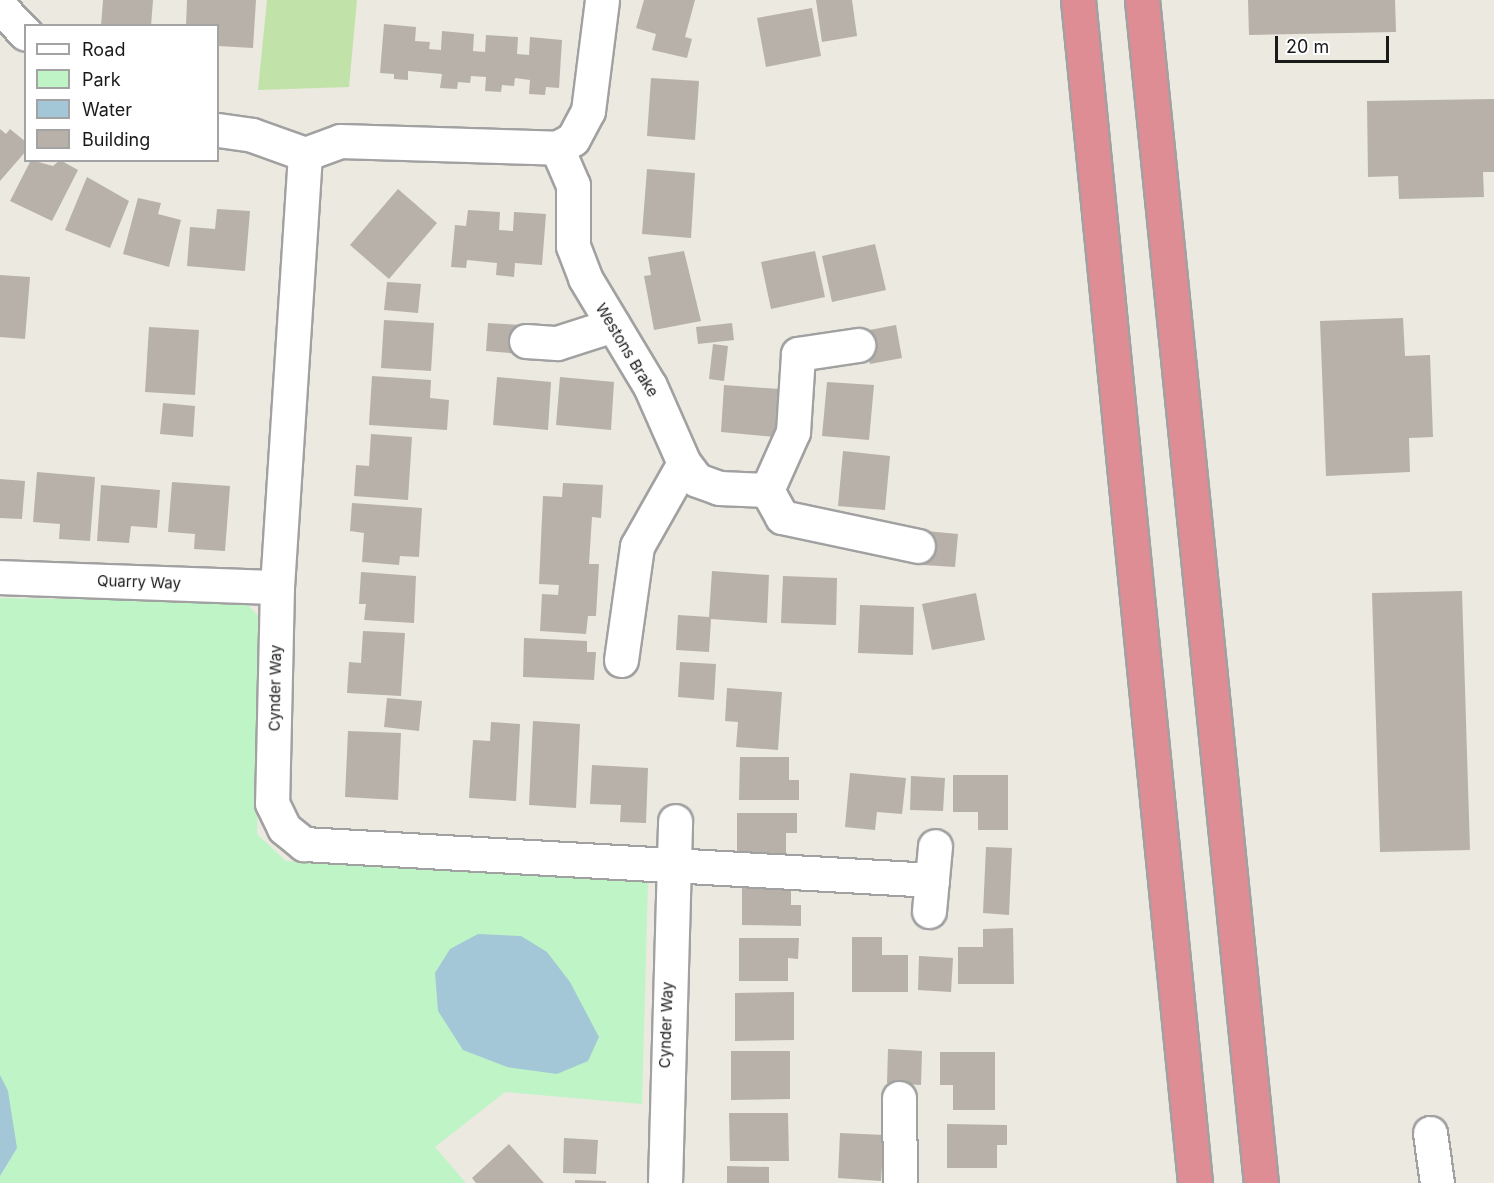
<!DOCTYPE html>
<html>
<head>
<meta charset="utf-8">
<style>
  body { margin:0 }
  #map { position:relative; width:1494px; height:1183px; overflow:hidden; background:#ebe9e0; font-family:Inter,sans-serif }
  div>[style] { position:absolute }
  .grass>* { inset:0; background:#c1e3a9 }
  .park>* { inset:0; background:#bff4c7 }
  .water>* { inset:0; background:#a3c7d6 }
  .building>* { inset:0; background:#b7b1aa }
  .roads { filter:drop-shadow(2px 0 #a1a1a1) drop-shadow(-2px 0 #a1a1a1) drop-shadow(0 2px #a1a1a1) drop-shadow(0 -2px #a1a1a1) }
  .minor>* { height:33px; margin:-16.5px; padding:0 16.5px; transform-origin:16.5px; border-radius:16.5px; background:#fff }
  .highway>* { height:33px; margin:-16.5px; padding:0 16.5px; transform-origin:16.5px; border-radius:16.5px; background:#de8d95 }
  span { translate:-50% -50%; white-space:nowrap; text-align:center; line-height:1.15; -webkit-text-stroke:5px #fff; paint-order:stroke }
  .street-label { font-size:15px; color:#1a1a1a }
  .legend { position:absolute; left:24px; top:24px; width:195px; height:138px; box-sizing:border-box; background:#fff; border:2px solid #a3a3a3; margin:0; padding:8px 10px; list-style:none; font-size:18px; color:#1a1a1a }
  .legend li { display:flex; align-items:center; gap:12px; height:30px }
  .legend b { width:30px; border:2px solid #a3a3a3 }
  .scale { position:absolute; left:1275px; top:36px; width:114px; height:27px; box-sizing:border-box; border:3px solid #1a1a1a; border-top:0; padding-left:8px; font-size:18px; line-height:21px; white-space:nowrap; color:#1a1a1a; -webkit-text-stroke:4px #fff; paint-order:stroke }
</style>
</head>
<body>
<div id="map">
  <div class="grass">
    <div style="clip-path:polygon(267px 0,357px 0,349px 87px,258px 90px)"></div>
  </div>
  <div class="park">
    <div style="clip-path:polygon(0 598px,245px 602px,261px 619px,257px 834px,286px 861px,648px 881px,642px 1104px,505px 1092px,435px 1147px,466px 1183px,0 1183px)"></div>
  </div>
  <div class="water">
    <div style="clip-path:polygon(478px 934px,521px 936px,547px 952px,570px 982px,599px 1037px,588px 1061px,557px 1074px,507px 1067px,463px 1050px,438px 1011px,435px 973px,450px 949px)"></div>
    <div style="clip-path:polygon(0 1075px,8px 1091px,17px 1148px,0 1176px)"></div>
  </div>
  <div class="building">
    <div style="clip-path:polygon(103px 0,153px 0,151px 26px,101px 26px)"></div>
    <div style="clip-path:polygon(187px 0,256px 0,253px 48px,218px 46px,218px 26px,186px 26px)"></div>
    <div style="clip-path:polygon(644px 0,695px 0,685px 37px,692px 39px,687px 58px,652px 50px,656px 34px,636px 28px)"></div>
    <div style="clip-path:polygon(816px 0,852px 0,857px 36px,822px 42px)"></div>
    <div style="clip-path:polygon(1248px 0,1395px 0,1396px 32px,1249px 35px)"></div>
    <div style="clip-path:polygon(812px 8px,821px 56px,766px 67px,757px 18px)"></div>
    <div style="clip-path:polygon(384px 24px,416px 27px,415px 41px,430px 42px,429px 49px,441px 50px,442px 31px,474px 34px,473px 51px,485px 52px,486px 35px,518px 37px,517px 54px,529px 55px,530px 37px,562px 40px,559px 88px,546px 87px,545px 95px,529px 94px,530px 80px,515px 78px,514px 86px,502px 85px,501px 92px,485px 91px,486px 77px,471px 76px,470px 83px,458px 82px,457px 89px,440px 88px,442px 74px,408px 71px,408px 80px,394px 79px,394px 74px,380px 73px)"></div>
    <div style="clip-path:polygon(651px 78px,699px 81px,695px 140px,647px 136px)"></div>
    <div style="clip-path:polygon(1494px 99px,1494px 172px,1483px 172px,1484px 197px,1399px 199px,1398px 176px,1368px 177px,1367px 101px)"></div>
    <div style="clip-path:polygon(0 129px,6px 134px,10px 129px,26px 142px,26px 151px,0 181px)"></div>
    <div style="clip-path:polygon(31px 160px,53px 166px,60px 160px,78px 170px,52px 221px,10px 201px)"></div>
    <div style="clip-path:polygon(647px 169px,695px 173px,691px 238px,642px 234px)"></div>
    <div style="clip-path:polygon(87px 177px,129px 201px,110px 248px,65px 230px)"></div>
    <div style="clip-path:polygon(398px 189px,437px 223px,389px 279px,350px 245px)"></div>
    <div style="clip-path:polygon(138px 198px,161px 203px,158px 214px,181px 220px,169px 267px,123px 254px)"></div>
    <div style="clip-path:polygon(217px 209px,250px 211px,245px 271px,187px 266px,190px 227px,215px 229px)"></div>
    <div style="clip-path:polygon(468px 210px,500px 212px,499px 230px,513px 231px,514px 212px,546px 214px,542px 265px,515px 263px,514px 277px,496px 275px,497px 263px,467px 260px,466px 268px,451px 267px,455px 225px,466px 226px)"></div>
    <div style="clip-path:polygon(875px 244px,886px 290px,832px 302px,822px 256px)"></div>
    <div style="clip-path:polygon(684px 251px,701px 321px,654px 330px,644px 276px,651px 275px,648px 257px)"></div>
    <div style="clip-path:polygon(815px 251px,825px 297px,771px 309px,761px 262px)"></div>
    <div style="clip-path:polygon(0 275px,30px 277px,25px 339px,0 337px)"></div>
    <div style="clip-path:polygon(387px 282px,421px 284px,418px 313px,384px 310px)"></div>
    <div style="clip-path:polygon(1403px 318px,1405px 356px,1430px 355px,1433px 437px,1409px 438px,1410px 472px,1326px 476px,1320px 321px)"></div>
    <div style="clip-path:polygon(384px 320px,434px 323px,431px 371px,381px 368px)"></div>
    <div style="clip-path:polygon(488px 323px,522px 325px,520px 354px,486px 351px)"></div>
    <div style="clip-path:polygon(732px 323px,734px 340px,698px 344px,696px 327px)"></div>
    <div style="clip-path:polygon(896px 325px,902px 358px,870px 364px,864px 331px)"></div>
    <div style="clip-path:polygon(149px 327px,199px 330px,195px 395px,145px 392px)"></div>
    <div style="clip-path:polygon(713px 344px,728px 346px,724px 381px,709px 379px)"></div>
    <div style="clip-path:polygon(372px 376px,431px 380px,430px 398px,449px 400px,447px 430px,369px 425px)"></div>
    <div style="clip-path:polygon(497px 377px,551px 382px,548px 430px,493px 425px)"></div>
    <div style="clip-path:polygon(560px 377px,614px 382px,611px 430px,556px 425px)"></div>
    <div style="clip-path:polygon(827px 382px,874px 385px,869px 440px,822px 436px)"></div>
    <div style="clip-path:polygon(724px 385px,779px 389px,775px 437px,721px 432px)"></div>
    <div style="clip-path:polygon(163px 403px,195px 406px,193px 437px,160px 434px)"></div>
    <div style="clip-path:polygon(371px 434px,412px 437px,408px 500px,354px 496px,356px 465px,369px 466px)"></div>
    <div style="clip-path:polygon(843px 451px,890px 456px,885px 510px,838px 506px)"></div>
    <div style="clip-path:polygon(37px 472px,95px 477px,90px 541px,59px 539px,60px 524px,33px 522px)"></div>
    <div style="clip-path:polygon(0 479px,25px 481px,22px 519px,0 518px)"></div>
    <div style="clip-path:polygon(172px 482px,230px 486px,225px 551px,194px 549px,195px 534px,168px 532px)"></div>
    <div style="clip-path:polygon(563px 483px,603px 485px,601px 518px,592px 517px,589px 564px,599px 564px,596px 616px,588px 616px,586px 634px,540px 631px,542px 594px,558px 595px,559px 585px,539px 584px,543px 496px,562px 497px)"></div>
    <div style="clip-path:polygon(101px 485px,160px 490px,157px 528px,131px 526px,129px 543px,97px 541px)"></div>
    <div style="clip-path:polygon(352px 503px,422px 508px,419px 557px,400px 556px,399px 565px,362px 562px,364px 533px,350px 531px)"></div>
    <div style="clip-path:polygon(926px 531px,958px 534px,955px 567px,923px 565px)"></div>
    <div style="clip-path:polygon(712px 571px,769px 575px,767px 623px,711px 619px,709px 652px,676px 650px,678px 615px,709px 617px)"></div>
    <div style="clip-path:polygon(361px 572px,416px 576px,414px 623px,364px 620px,366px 604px,359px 604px)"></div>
    <div style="clip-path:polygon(783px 576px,837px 578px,836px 625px,781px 623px)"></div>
    <div style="clip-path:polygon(1462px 591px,1470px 850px,1380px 852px,1372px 593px)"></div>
    <div style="clip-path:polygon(976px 593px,985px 640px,932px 650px,922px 604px)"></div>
    <div style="clip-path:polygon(860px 605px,914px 607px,913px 655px,858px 653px)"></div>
    <div style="clip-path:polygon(363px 631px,405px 633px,401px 696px,347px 693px,349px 662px,361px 663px)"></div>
    <div style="clip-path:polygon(524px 638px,587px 641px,587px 652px,596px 652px,594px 680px,523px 677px)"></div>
    <div style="clip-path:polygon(680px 662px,716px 664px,714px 700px,678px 697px)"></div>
    <div style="clip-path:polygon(727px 688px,782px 692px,778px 750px,736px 747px,738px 722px,725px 721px)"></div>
    <div style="clip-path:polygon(387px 698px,422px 701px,419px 731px,384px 727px)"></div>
    <div style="clip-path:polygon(533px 721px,580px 724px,576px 808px,529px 805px)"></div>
    <div style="clip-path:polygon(491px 722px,520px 724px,516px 801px,469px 798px,473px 740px,490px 741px)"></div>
    <div style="clip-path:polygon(348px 731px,401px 733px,398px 800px,345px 797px)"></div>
    <div style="clip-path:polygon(740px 757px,789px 757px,789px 780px,799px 780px,799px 800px,739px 800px)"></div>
    <div style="clip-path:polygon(592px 765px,648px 768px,646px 823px,620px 822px,621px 805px,590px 804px)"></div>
    <div style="clip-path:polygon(850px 773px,906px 778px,902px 814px,877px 812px,875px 830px,845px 827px)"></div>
    <div style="clip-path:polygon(953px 775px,1008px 775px,1008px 830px,978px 830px,978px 812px,953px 812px)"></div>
    <div style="clip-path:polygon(911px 776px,945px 778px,943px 811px,910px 810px)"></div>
    <div style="clip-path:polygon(737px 813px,797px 813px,797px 833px,786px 833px,786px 856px,737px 856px)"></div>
    <div style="clip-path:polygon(986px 847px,1012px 848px,1009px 915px,983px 913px)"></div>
    <div style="clip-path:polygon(742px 882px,791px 882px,791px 905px,801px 905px,801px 926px,742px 925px)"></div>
    <div style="clip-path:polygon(1013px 928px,1014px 984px,958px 984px,958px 947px,983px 947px,983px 929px)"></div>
    <div style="clip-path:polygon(852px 937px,882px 937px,882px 955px,908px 955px,908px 992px,852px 992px)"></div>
    <div style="clip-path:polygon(739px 938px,799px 938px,798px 959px,788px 958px,788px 981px,739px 981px)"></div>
    <div style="clip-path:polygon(919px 956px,953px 958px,951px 992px,918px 990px)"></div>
    <div style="clip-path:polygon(794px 992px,794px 1040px,735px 1041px,735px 993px)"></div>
    <div style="clip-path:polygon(888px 1049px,922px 1051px,921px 1085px,887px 1083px)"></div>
    <div style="clip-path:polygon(731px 1051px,790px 1051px,790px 1099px,731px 1100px)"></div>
    <div style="clip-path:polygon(940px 1052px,995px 1052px,995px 1110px,953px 1110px,953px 1085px,940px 1085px)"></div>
    <div style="clip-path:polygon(729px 1113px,788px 1113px,789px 1161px,730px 1161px)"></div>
    <div style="clip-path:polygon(947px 1124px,1007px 1125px,1007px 1145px,997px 1145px,997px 1168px,947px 1168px)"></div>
    <div style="clip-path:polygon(840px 1133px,884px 1135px,881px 1181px,838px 1178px)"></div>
    <div style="clip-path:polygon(564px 1138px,598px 1140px,596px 1174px,563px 1173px)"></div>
    <div style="clip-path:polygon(509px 1144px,544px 1183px,476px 1183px,472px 1178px)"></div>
    <div style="clip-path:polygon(727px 1166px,769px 1167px,769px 1183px,727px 1183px)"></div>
    <div style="clip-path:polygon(575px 1180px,606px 1181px,606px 1183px,575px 1183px)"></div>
  </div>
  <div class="roads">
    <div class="minor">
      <div style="left:0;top:7px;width:37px;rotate:46deg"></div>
      <div style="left:218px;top:130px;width:34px;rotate:8deg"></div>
      <div style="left:252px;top:135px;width:56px;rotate:19.7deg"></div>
      <div style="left:305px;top:154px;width:37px;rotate:-20deg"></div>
      <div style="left:340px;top:141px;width:217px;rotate:1.8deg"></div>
      <div style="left:557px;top:148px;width:18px;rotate:-29deg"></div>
      <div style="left:573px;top:139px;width:32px;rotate:-62deg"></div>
      <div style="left:588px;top:111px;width:112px;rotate:-82.8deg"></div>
      <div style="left:557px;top:148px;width:40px;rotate:66.6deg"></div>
      <div style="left:573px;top:185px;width:61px;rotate:90deg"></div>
      <div style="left:573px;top:246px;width:34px;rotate:69deg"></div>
      <div style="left:585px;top:278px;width:126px;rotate:59deg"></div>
      <div style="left:650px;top:386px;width:84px;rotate:66.2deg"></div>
      <div style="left:684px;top:463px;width:21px;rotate:53deg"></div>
      <div style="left:697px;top:480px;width:23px;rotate:20deg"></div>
      <div style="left:719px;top:488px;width:48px;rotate:2.4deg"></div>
      <div style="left:305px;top:154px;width:434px;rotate:93.7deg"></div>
      <div style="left:277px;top:587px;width:216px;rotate:91.3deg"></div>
      <div style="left:272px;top:803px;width:28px;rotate:64deg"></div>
      <div style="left:284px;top:828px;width:26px;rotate:39deg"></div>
      <div style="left:304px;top:844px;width:629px;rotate:3.28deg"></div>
      <div style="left:526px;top:341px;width:31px;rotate:4deg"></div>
      <div style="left:557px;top:343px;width:59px;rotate:-17.8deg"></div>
      <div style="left:767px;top:490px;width:64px;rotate:-65.9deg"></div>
      <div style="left:793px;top:432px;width:78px;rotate:-86.3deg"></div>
      <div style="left:798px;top:354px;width:61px;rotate:-8.5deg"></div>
      <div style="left:767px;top:490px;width:31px;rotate:61deg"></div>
      <div style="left:782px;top:517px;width:139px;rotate:12deg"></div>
      <div style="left:0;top:577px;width:277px;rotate:2.1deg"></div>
      <div style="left:621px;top:660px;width:115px;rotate:-82deg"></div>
      <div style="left:637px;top:546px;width:95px;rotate:-60.5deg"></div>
      <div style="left:929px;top:911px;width:65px;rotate:-84.7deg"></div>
      <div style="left:899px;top:1098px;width:85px;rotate:89.3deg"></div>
      <div style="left:1430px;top:1133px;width:50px;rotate:82deg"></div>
      <div style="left:665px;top:1183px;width:362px;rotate:-88.4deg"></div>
    </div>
    <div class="highway">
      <div style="left:1078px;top:0;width:1189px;rotate:84.35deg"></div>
      <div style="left:1142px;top:0;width:1189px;rotate:84.26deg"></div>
    </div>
  </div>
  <div class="street-label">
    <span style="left:627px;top:350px;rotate:59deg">Westons Brake</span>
    <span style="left:139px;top:582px;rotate:2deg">Quarry Way</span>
    <span style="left:275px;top:688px;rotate:-89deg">Cynder Way</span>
    <span style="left:666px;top:1025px;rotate:-88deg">Cynder Way</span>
  </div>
  <ul class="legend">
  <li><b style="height:8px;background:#fff"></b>Road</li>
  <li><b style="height:16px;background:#bff4c7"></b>Park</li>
  <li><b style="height:16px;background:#a3c7d6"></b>Water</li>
  <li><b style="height:16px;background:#b7b1aa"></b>Building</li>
  </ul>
  <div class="scale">20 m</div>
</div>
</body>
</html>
